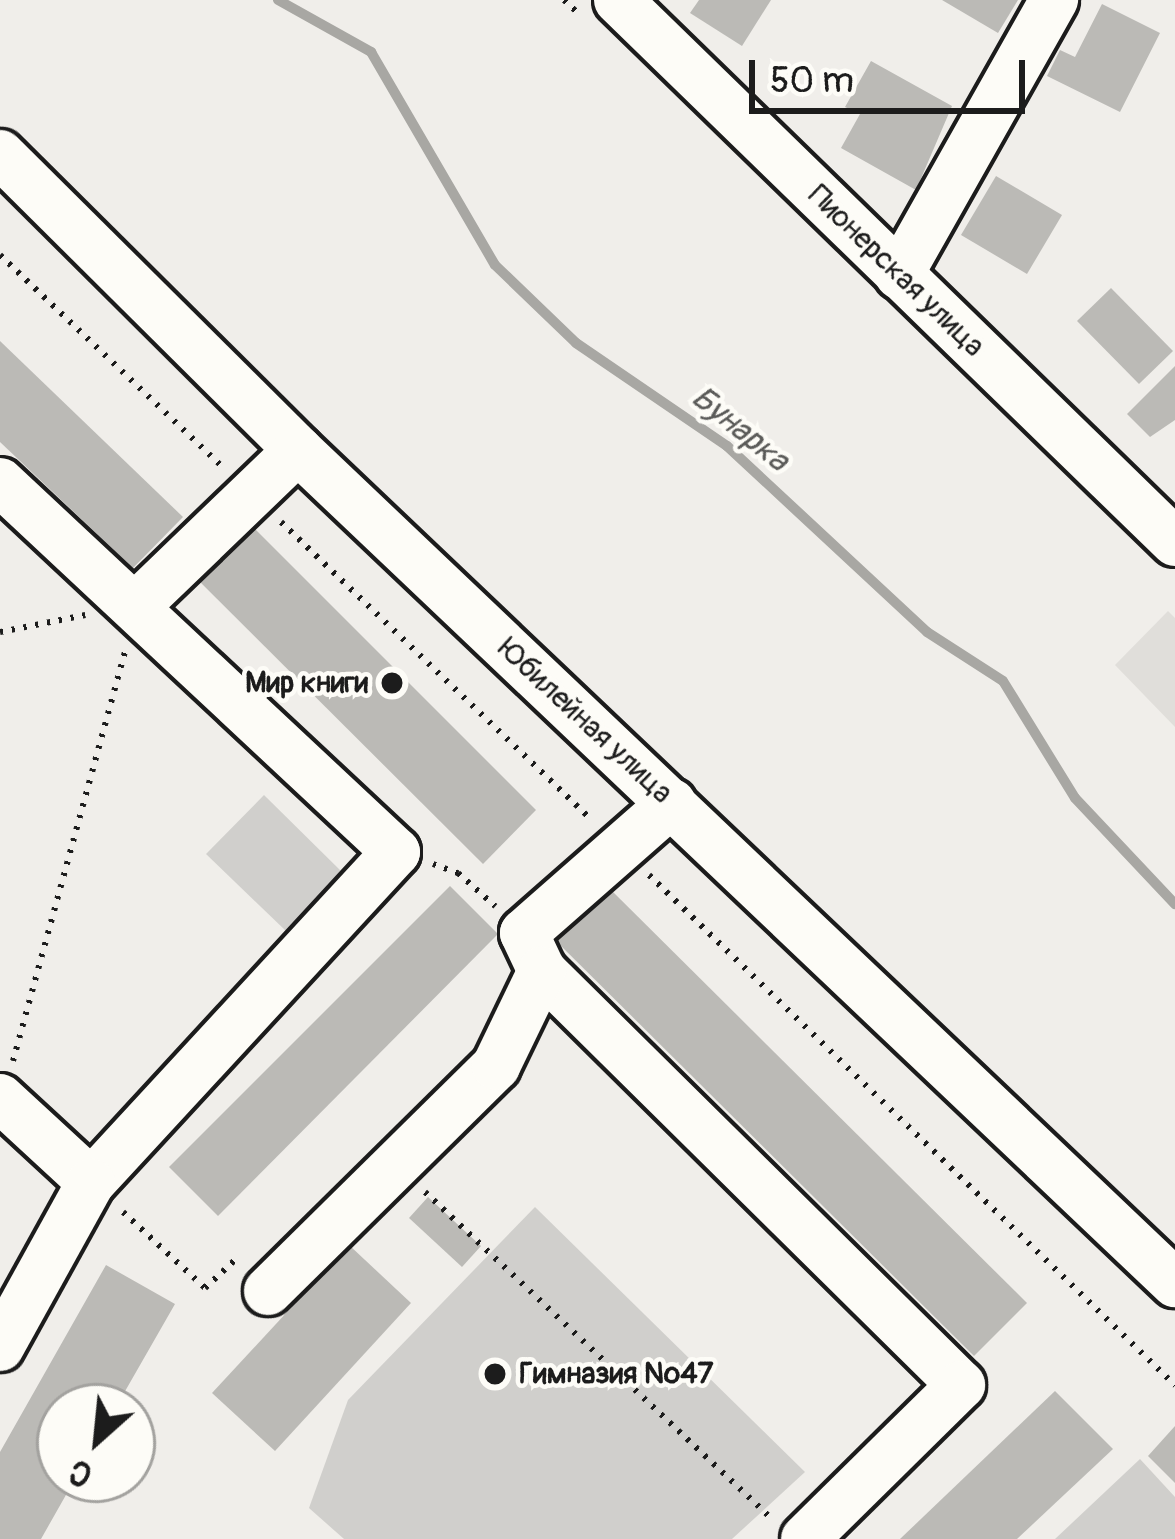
<!DOCTYPE html>
<html>
<head>
<meta charset="utf-8">
<style>
  body { margin:0 }
  #map { position:relative; width:1175px; height:1539px; overflow:hidden; background:#f0eeea; font-family:Pangolin,sans-serif }
  div>[style] { position:absolute }
  .built>* { inset:0; background:#e0deda }
  .green>* { inset:0; background:#d0cfcc }
  .stream>* { height:10px; margin:-5px; padding:0 5px; transform-origin:5px; border-radius:5px; background:#a8a7a3 }
  .building>* { inset:0; background:#bbbab6 }
  .path>* { height:6px; margin-top:-3px; transform-origin:0; background:repeating-linear-gradient(90deg,#1c1c1c 0 3px,transparent 0 12px) }
  .roads { filter:drop-shadow(3px 0 #1c1c1c) drop-shadow(-3px 0 #1c1c1c) drop-shadow(0 3px #1c1c1c) drop-shadow(0 -3px #1c1c1c) }
  .minor>* { height:48px; margin:-24px; padding:0 24px; transform-origin:24px; border-radius:24px; background:#fdfcf7 }
  .dots>* { width:33px; height:33px; translate:-50% -50%; box-sizing:border-box; border:6px solid #fdfcf7; border-radius:50% }
  span { translate:-50% -50%; white-space:nowrap; text-align:center; line-height:1.15; -webkit-text-stroke:9px #fdfcf7; paint-order:stroke }
  .street-label { font-size:30px; color:#1c1c1c }
  .poi-label { font-size:30px; color:#1c1c1c; font-weight:700 }
  .right { translate:-100% -50%; text-align:right }
  .left { translate:0 -50%; text-align:left }
  .water-label { font-size:33px; color:#5b5b59; font-style:italic }
  .north { position:absolute; left:36px; top:1383px; width:120px; height:120px; box-sizing:border-box; background:#fdfcf7; border:3px solid #a3a29f; border-radius:50%; rotate:207deg; font-size:33px; font-weight:700; line-height:48px; text-align:center; color:#1c1c1c }
  .north::after { content:''; display:block; margin:auto; width:42px; height:54px; background:#1c1c1c; clip-path:polygon(50% 0,100% 100%,50% 72%,0 100%) }
  .scale { position:absolute; left:749px; top:60px; width:276px; height:54px; box-sizing:border-box; border:6px solid #1c1c1c; border-top:0; padding-left:15px; font-size:36px; line-height:42px; white-space:nowrap; color:#1c1c1c; -webkit-text-stroke:9px #fdfcf7; paint-order:stroke }
</style>
</head>
<body>
<div id="map">
  <div class="built">
    <div style="clip-path:polygon(1168px 611px,1175px 618px,1175px 727px,1115px 665px)"></div>
  </div>
  <div class="green">
    <div style="clip-path:polygon(264px 795px,343px 873px,286px 931px,206px 854px)"></div>
    <div style="clip-path:polygon(535px 1207px,805px 1472px,732px 1539px,344px 1539px,309px 1508px,348px 1400px)"></div>
    <div style="clip-path:polygon(1140px 1459px,1175px 1497px,1175px 1539px,1055px 1539px)"></div>
  </div>
  <div class="stream">
    <div style="left:278px;top:0;width:107px;rotate:29.2deg"></div>
    <div style="left:371px;top:52px;width:246px;rotate:59.8deg"></div>
    <div style="left:495px;top:265px;width:112px;rotate:43.9deg"></div>
    <div style="left:576px;top:343px;width:183px;rotate:34.3deg"></div>
    <div style="left:727px;top:446px;width:273px;rotate:42.9deg"></div>
    <div style="left:927px;top:632px;width:90px;rotate:32.8deg"></div>
    <div style="left:1003px;top:681px;width:137px;rotate:58.4deg"></div>
    <div style="left:1075px;top:798px;width:146px;rotate:46.7deg"></div>
  </div>
  <div class="building">
    <div style="clip-path:polygon(699px 0,771px 0,742px 46px,690px 13px)"></div>
    <div style="clip-path:polygon(942px 0,1018px 0,998px 33px)"></div>
    <div style="clip-path:polygon(1102px 4px,1160px 33px,1120px 112px,1047px 76px,1060px 50px,1075px 57px)"></div>
    <div style="clip-path:polygon(871px 61px,952px 106px,916px 190px,841px 148px,860px 114px,845px 107px)"></div>
    <div style="clip-path:polygon(996px 176px,1062px 215px,1027px 274px,961px 235px)"></div>
    <div style="clip-path:polygon(1111px 288px,1173px 351px,1139px 384px,1077px 321px)"></div>
    <div style="clip-path:polygon(0 341px,183px 517px,133px 568px,0 442px)"></div>
    <div style="clip-path:polygon(1175px 366px,1175px 420px,1150px 437px,1127px 414px)"></div>
    <div style="clip-path:polygon(246px 520px,536px 810px,483px 864px,193px 575px)"></div>
    <div style="clip-path:polygon(450px 886px,498px 934px,218px 1216px,169px 1167px)"></div>
    <div style="clip-path:polygon(607px 886px,1027px 1303px,974px 1356px,554px 939px)"></div>
    <div style="clip-path:polygon(428px 1197px,481px 1246px,462px 1267px,409px 1218px)"></div>
    <div style="clip-path:polygon(349px 1245px,411px 1303px,275px 1451px,212px 1393px)"></div>
    <div style="clip-path:polygon(106px 1265px,175px 1304px,116px 1407px,60px 1407px,60px 1479px,75px 1479px,41px 1539px,0 1539px,0 1452px)"></div>
    <div style="clip-path:polygon(1055px 1391px,1113px 1449px,1017px 1539px,900px 1539px)"></div>
    <div style="clip-path:polygon(1175px 1426px,1175px 1483px,1148px 1456px)"></div>
  </div>
  <div class="path">
    <div style="left:564px;top:0;width:21px;rotate:43deg"></div>
    <div style="left:0;top:255px;width:309px;rotate:43.6deg"></div>
    <div style="left:281px;top:522px;width:431px;rotate:43.8deg"></div>
    <div style="left:0;top:632px;width:87px;rotate:-11.3deg"></div>
    <div style="left:433px;top:864px;width:27px;rotate:20deg"></div>
    <div style="left:458px;top:873px;width:50px;rotate:41.7deg"></div>
    <div style="left:649px;top:875px;width:733px;rotate:44.12deg"></div>
    <div style="left:13px;top:1061px;width:425px;rotate:-74.7deg"></div>
    <div style="left:425px;top:1192px;width:478px;rotate:43.3deg"></div>
    <div style="left:123px;top:1212px;width:112px;rotate:42.8deg"></div>
    <div style="left:205px;top:1288px;width:42px;rotate:-43.1deg"></div>
  </div>
  <div class="roads">
    <div class="minor">
      <div style="left:618px;top:0;width:777px;rotate:44.22deg"></div>
      <div style="left:0;top:154px;width:420px;rotate:44.8deg"></div>
      <div style="left:298px;top:450px;width:1210px;rotate:43.53deg"></div>
      <div style="left:899px;top:275px;width:316px;rotate:-60.6deg"></div>
      <div style="left:0;top:482px;width:542px;rotate:43.06deg"></div>
      <div style="left:396px;top:852px;width:449px;rotate:132.7deg"></div>
      <div style="left:91px;top:1182px;width:124px;rotate:-137.3deg"></div>
      <div style="left:138px;top:604px;width:222px;rotate:-43.9deg"></div>
      <div style="left:672px;top:803px;width:197px;rotate:138.7deg"></div>
      <div style="left:524px;top:933px;width:42px;rotate:64.7deg"></div>
      <div style="left:542px;top:971px;width:589px;rotate:44.66deg"></div>
      <div style="left:961px;top:1385px;width:219px;rotate:135.4deg"></div>
      <div style="left:268px;top:1291px;width:320px;rotate:-44.6deg"></div>
      <div style="left:496px;top:1066px;width:106px;rotate:-64.2deg"></div>
      <div style="left:0;top:1347px;width:188px;rotate:-61.1deg"></div>
    </div>
  </div>
  <div class="dots">
    <div style="left:392px;top:683px;background:#1c1c1c"></div>
    <div style="left:495px;top:1374px;background:#1c1c1c"></div>
  </div>
  <div class="street-label">
    <span style="left:896px;top:271px;rotate:44deg">Пионерская улица</span>
    <span style="left:585px;top:721px;rotate:43deg">Юбилейная улица</span>
  </div>
  <div class="poi-label">
    <span class="right" style="left:368px;top:683px">Мир книги</span>
    <span class="left" style="left:519px;top:1374px">Гимназия №47</span>
  </div>
  <div class="water-label">
    <span style="left:740px;top:429px;rotate:39deg">Бунарка</span>
  </div>
  <div class="north">С</div>
  <div class="scale">50 m</div>
</div>
</body>
</html>
